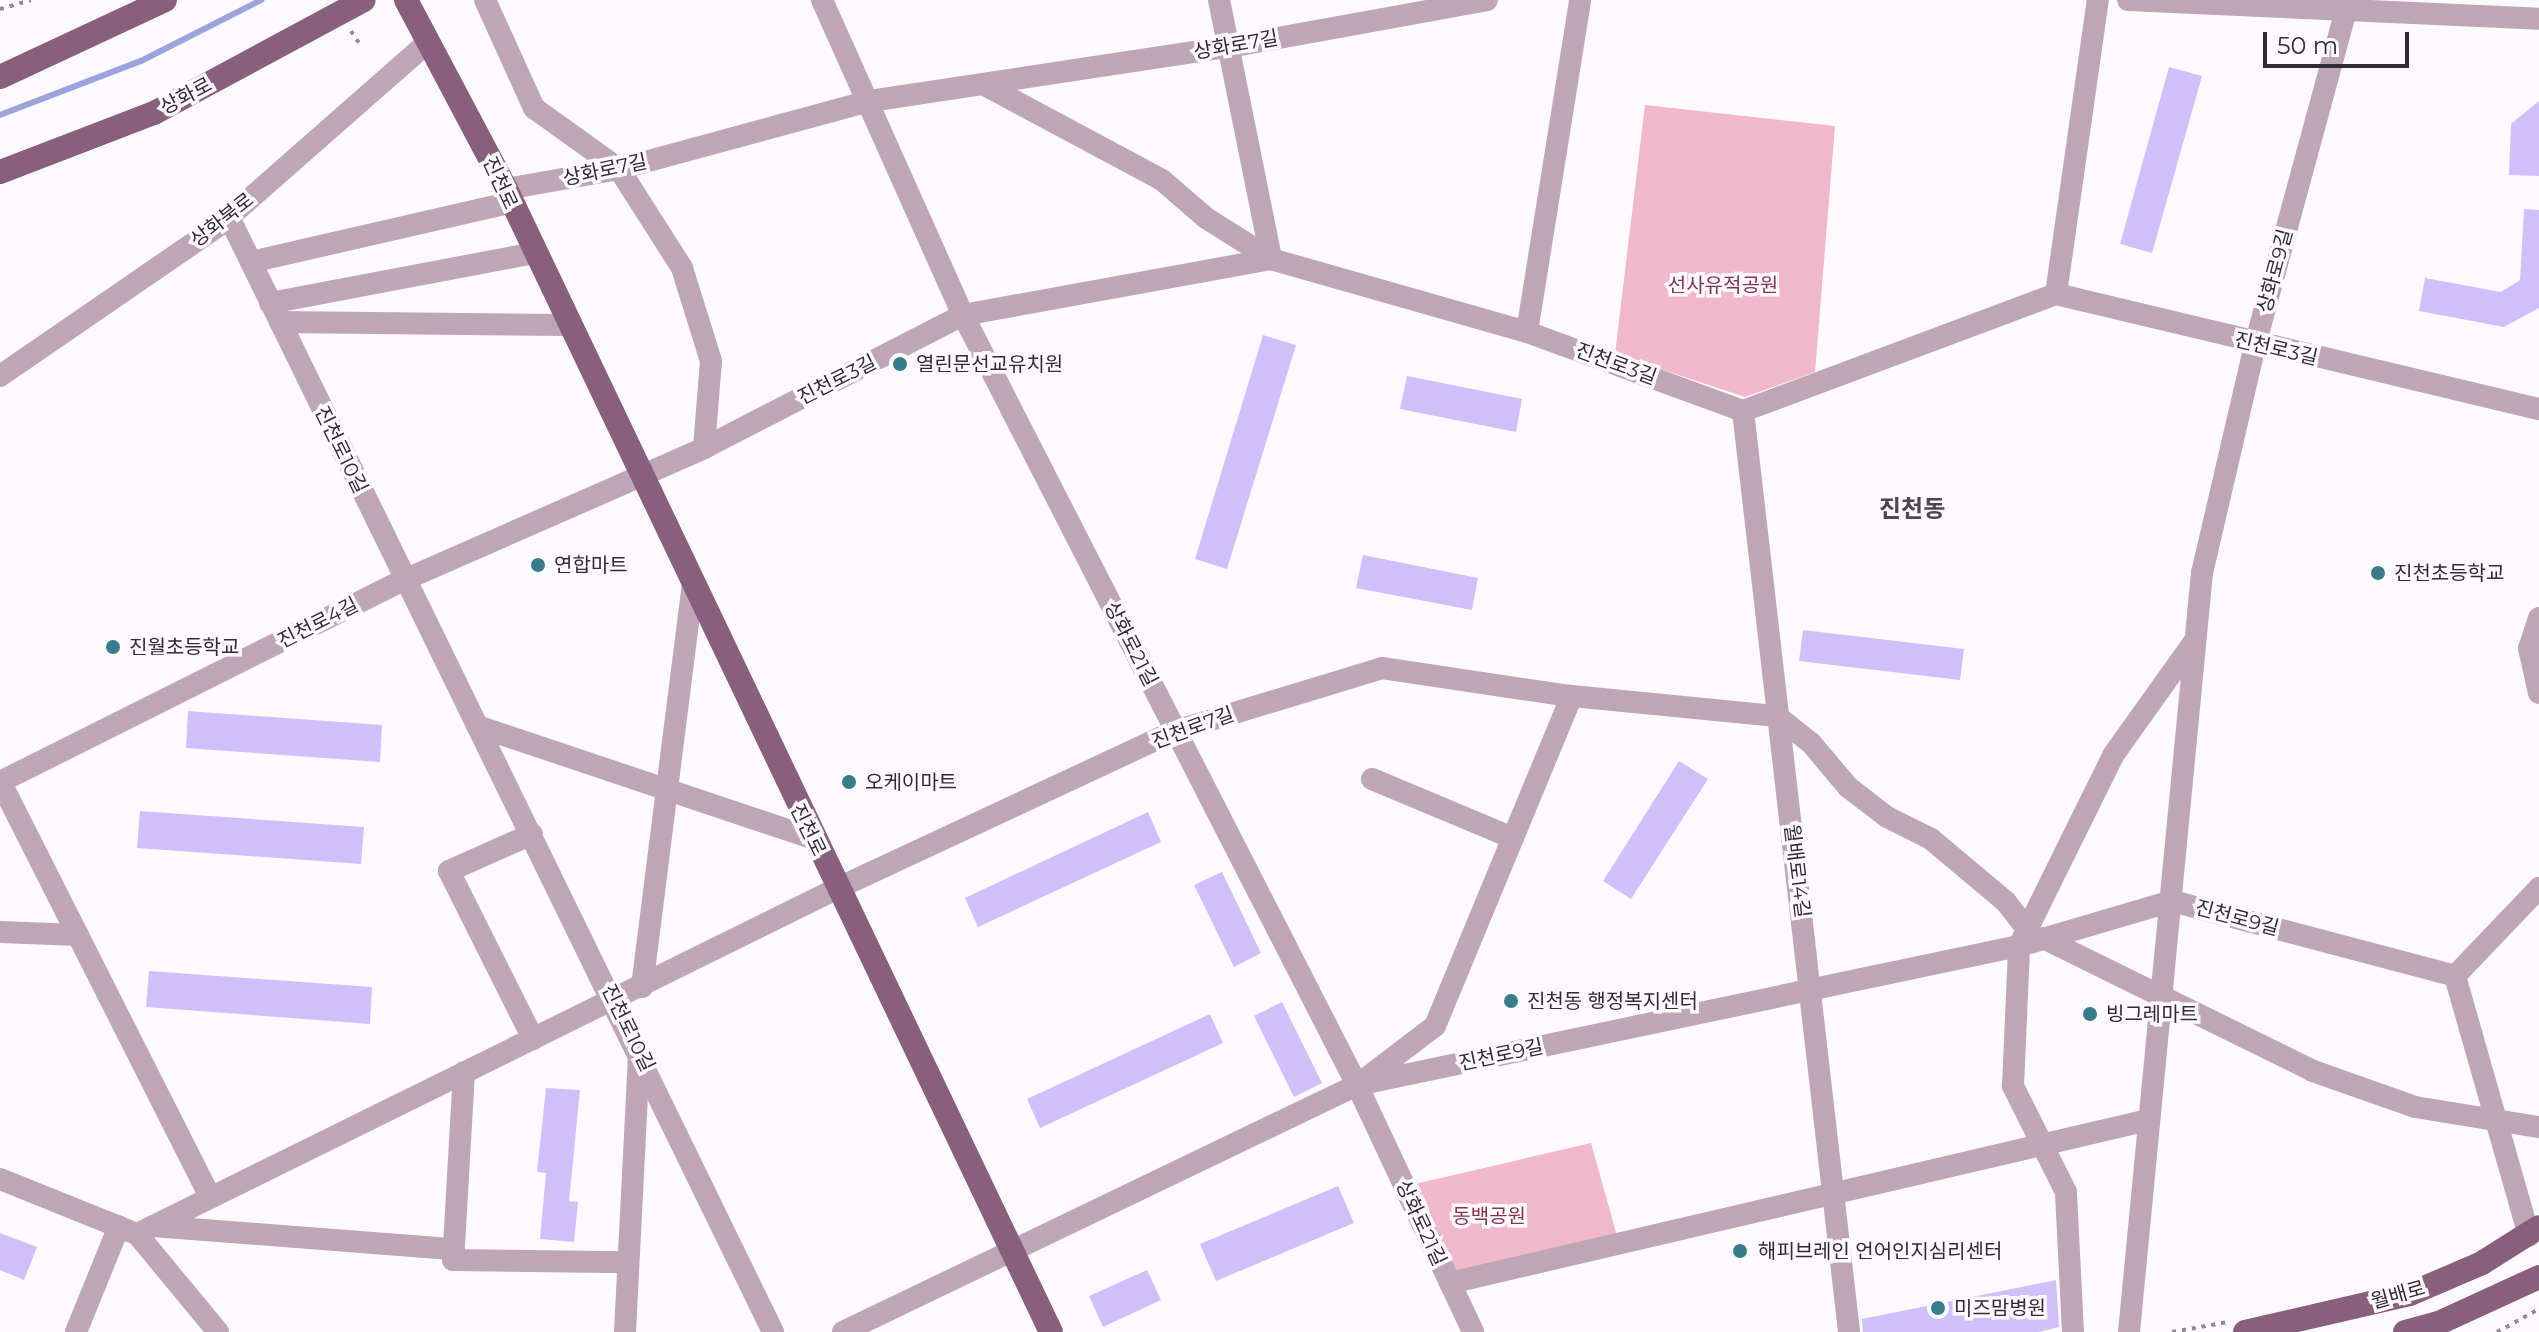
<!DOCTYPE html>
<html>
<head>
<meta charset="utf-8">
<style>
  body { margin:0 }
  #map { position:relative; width:2539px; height:1332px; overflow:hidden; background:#fdfafe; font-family:Montserrat,"Noto Sans KR",sans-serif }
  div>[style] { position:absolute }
  .green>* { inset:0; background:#f1b7ca }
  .stream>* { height:6px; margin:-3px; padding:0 3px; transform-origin:3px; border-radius:3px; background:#9aa4dc }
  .building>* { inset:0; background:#cfc0fb }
  .path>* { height:4px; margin-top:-2px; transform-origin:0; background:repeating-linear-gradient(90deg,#8f8b91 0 4px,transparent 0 10px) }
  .minor>* { height:22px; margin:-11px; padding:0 11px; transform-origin:11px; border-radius:11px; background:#bea6b7 }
  .major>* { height:24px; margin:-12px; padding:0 12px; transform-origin:12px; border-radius:12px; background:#895f7e }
  .dots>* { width:22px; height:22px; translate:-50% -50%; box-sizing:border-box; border:4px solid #fdfafe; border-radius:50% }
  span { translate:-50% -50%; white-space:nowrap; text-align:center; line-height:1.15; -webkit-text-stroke:7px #fdfafe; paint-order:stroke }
  .street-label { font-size:20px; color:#312b33 }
  .park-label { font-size:20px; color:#813454 }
  .poi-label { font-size:20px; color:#312b33 }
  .left { translate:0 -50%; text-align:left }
  .quarter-label { font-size:24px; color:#504356; font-weight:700 }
  .scale { position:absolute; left:2263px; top:32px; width:146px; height:36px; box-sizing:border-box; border:4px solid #312b33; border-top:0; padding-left:10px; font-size:24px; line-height:28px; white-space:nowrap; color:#312b33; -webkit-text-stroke:6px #fdfafe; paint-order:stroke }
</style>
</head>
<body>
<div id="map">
  <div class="green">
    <div style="clip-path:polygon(1645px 105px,1835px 126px,1815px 372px,1745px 397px,1615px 354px)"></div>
    <div style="clip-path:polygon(1591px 1143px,1617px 1236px,1456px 1274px,1415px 1184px)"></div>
  </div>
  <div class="stream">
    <div style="left:0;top:115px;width:151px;rotate:-21deg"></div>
    <div style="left:141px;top:61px;width:135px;rotate:-26.9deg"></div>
  </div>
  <div class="building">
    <div style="clip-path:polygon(2169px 67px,2202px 76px,2152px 253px,2120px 244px)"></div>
    <div style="clip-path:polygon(2539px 101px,2539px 176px,2509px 175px,2511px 124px)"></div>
    <div style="clip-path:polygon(2524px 209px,2539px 210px,2539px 308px,2504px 327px,2419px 311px,2425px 278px,2501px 292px,2520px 280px)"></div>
    <div style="clip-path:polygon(1263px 335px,1296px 345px,1227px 569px,1195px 559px)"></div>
    <div style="clip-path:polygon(1407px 376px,1522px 399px,1516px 432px,1400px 409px)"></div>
    <div style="clip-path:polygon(1363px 555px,1478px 578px,1472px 610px,1356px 588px)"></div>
    <div style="clip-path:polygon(1803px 630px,1964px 649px,1960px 680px,1799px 661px)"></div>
    <div style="clip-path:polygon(188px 711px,382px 725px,380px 762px,186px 748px)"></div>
    <div style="clip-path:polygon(1679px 761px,1708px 779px,1631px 899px,1603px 881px)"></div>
    <div style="clip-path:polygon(140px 811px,364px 827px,361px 864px,137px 848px)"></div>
    <div style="clip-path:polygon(1148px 812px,1161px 842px,978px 927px,965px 898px)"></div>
    <div style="clip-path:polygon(1222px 872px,1261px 953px,1234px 967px,1194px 885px)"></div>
    <div style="clip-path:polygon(149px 971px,372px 987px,370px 1024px,146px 1007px)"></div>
    <div style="clip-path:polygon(1282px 1002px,1322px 1083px,1294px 1097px,1254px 1016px)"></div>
    <div style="clip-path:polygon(1210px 1014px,1223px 1043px,1040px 1128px,1027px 1099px)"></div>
    <div style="clip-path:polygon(546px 1088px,580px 1090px,569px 1201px,578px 1202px,574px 1242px,540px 1239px,546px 1173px,537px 1172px)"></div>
    <div style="clip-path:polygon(1338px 1186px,1354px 1223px,1216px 1281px,1200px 1244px)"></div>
    <div style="clip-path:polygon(0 1233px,37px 1247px,24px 1280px,0 1270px)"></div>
    <div style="clip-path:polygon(1147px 1270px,1161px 1300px,1103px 1327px,1089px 1296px)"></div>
    <div style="clip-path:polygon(2056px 1280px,2059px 1327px,2039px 1332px,1863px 1332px,1862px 1319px)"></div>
  </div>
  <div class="path">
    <div style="left:0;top:9px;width:32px;rotate:-16deg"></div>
    <div style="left:351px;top:31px;width:14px;rotate:56deg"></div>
    <div style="left:2172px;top:1332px;width:57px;rotate:-10.1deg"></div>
    <div style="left:2497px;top:1332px;width:48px;rotate:-28.7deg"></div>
  </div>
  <div class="minor">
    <div style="left:485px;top:0;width:119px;rotate:65.6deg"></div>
    <div style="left:534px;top:108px;width:105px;rotate:35.7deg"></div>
    <div style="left:619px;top:169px;width:117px;rotate:57.5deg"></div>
    <div style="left:682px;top:268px;width:97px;rotate:72.7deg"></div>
    <div style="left:711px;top:361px;width:87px;rotate:94.6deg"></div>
    <div style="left:822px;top:0;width:345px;rotate:65.9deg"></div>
    <div style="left:963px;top:315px;width:865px;rotate:62.9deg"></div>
    <div style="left:1357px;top:1085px;width:273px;rotate:64.8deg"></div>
    <div style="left:1219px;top:0;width:264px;rotate:78.6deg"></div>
    <div style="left:2128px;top:0;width:411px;rotate:2.6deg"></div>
    <div style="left:983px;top:84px;width:203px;rotate:28.2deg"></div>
    <div style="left:1162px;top:180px;width:58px;rotate:40.8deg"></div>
    <div style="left:1206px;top:218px;width:77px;rotate:32.2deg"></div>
    <div style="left:506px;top:189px;width:115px;rotate:-10deg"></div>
    <div style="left:619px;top:169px;width:260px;rotate:-15.2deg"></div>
    <div style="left:870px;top:101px;width:363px;rotate:-8.6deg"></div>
    <div style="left:1229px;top:47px;width:262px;rotate:-10.3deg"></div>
    <div style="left:229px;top:217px;width:1241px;rotate:63.99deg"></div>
    <div style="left:251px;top:262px;width:265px;rotate:-12.9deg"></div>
    <div style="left:2056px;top:294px;width:297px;rotate:-81.9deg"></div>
    <div style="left:270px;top:303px;width:269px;rotate:-10.7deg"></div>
    <div style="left:280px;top:322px;width:289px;rotate:0.6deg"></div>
    <div style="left:1527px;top:332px;width:336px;rotate:-80.9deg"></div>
    <div style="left:0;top:376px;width:267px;rotate:-34.5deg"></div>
    <div style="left:220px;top:225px;width:276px;rotate:-41.3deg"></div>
    <div style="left:1743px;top:411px;width:927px;rotate:83.43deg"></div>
    <div style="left:2539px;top:618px;width:32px;rotate:108deg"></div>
    <div style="left:2529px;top:648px;width:46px;rotate:77.5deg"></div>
    <div style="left:477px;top:726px;width:352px;rotate:18.5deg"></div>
    <div style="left:1372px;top:779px;width:153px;rotate:22.7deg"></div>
    <div style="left:0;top:781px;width:466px;rotate:63.2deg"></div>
    <div style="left:0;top:782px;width:452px;rotate:-26.6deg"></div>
    <div style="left:404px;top:580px;width:328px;rotate:-23.7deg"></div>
    <div style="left:704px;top:448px;width:291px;rotate:-27.2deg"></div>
    <div style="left:963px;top:315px;width:313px;rotate:-10.3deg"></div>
    <div style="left:1271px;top:259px;width:266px;rotate:15.9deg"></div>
    <div style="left:1527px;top:332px;width:230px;rotate:20.1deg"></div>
    <div style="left:1743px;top:411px;width:334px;rotate:-20.5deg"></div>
    <div style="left:2056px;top:294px;width:497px;rotate:13.4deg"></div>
    <div style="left:532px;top:834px;width:91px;rotate:156deg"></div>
    <div style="left:449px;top:871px;width:188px;rotate:63.4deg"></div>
    <div style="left:0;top:932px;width:78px;rotate:2.2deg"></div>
    <div style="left:2043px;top:938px;width:301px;rotate:26.2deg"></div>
    <div style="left:2313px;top:1071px;width:108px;rotate:19.4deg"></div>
    <div style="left:2415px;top:1107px;width:126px;rotate:9.2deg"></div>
    <div style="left:2455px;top:976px;width:270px;rotate:74.1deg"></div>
    <div style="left:2455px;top:976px;width:122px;rotate:-46.3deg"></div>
    <div style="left:642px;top:987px;width:408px;rotate:-82.8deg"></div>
    <div style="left:464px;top:1072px;width:188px;rotate:93.3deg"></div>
    <div style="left:453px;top:1260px;width:175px;rotate:0.7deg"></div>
    <div style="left:1364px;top:1080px;width:89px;rotate:-37.3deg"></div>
    <div style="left:1435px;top:1026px;width:357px;rotate:-67.5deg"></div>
    <div style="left:0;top:1179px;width:148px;rotate:21.9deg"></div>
    <div style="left:137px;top:1234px;width:127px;rotate:50.4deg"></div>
    <div style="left:153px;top:1226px;width:302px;rotate:4.4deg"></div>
    <div style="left:137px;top:1234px;width:782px;rotate:-26.27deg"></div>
    <div style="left:838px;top:888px;width:372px;rotate:-25deg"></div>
    <div style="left:1175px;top:731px;width:216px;rotate:-16.9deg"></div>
    <div style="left:1382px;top:668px;width:182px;rotate:8.5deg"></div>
    <div style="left:1562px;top:695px;width:216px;rotate:5.6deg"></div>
    <div style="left:1777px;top:716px;width:43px;rotate:38.5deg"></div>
    <div style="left:1811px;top:743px;width:57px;rotate:49.9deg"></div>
    <div style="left:1848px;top:787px;width:49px;rotate:37.6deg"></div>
    <div style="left:1887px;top:817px;width:49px;rotate:26.6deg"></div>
    <div style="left:1931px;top:839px;width:98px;rotate:40deg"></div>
    <div style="left:2006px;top:902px;width:31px;rotate:52deg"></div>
    <div style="left:1450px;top:1283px;width:717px;rotate:-13.14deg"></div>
    <div style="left:76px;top:1332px;width:114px;rotate:-67.9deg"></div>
    <div style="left:625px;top:1332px;width:276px;rotate:-87.1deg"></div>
    <div style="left:843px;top:1332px;width:570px;rotate:-25.67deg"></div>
    <div style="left:1357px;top:1085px;width:676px;rotate:-11.86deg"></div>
    <div style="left:2019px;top:946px;width:159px;rotate:-16.4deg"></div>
    <div style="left:2172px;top:901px;width:293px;rotate:14.8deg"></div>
    <div style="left:2073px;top:1332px;width:140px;rotate:-92.9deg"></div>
    <div style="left:2066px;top:1192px;width:119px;rotate:-116.6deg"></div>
    <div style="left:2013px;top:1086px;width:140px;rotate:-87.5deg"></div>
    <div style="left:2019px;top:946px;width:214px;rotate:-63.7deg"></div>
    <div style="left:2114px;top:754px;width:138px;rotate:-54.5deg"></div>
    <div style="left:2129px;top:1332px;width:763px;rotate:-84.51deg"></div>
    <div style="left:2202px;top:573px;width:234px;rotate:-76.9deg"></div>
    <div style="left:2255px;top:345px;width:358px;rotate:-74.8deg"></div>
  </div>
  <div class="major">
    <div style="left:406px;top:0;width:214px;rotate:62.1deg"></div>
    <div style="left:506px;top:189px;width:1266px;rotate:64.51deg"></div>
    <div style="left:0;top:77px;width:182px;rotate:-25deg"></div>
    <div style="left:0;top:172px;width:165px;rotate:-21deg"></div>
    <div style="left:154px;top:113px;width:238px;rotate:-28.3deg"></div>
    <div style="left:2245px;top:1332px;width:169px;rotate:-13deg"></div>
    <div style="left:2410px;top:1294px;width:78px;rotate:-23.3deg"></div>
    <div style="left:2482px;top:1263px;width:67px;rotate:-32.3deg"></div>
    <div style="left:2405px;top:1332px;width:35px;rotate:-15deg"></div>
    <div style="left:2439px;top:1323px;width:110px;rotate:-24.7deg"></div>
  </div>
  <div class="dots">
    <div style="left:900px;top:364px;background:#397d8d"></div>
    <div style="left:538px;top:565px;background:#397d8d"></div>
    <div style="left:2378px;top:573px;background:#397d8d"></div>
    <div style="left:113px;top:647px;background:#397d8d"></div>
    <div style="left:849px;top:782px;background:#397d8d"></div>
    <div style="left:1511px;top:1001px;background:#397d8d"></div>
    <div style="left:2090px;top:1014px;background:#397d8d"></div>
    <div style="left:1740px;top:1251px;background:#397d8d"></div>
    <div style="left:1938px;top:1308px;background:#397d8d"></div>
  </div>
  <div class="street-label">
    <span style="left:1236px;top:45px;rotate:-10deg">상화로7길</span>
    <span style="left:186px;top:96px;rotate:-28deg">상화로</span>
    <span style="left:605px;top:170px;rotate:-12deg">상화로7길</span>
    <span style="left:500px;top:183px;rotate:65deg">진천로</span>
    <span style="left:222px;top:220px;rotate:-38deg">상화북로</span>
    <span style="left:2275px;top:271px;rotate:-75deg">상화로9길</span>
    <span style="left:2276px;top:349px;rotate:13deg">진천로3길</span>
    <span style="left:1616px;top:364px;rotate:20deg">진천로3길</span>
    <span style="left:837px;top:380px;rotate:-27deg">진천로3길</span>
    <span style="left:341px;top:450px;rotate:64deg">진천로10길</span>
    <span style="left:318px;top:623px;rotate:-27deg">진천로4길</span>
    <span style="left:1131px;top:644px;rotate:63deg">상화로21길</span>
    <span style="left:1193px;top:728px;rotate:-20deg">진천로7길</span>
    <span style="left:808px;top:830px;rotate:64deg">진천로</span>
    <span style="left:1797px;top:871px;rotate:83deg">월배로14길</span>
    <span style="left:2237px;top:918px;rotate:15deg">진천로9길</span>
    <span style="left:628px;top:1028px;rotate:64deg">진천로10길</span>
    <span style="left:1501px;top:1055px;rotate:-12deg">진천로9길</span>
    <span style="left:1421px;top:1223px;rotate:65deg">상화로21길</span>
    <span style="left:2398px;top:1295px;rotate:-16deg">월배로</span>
  </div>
  <div class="park-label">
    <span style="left:1723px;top:285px">선사유적공원</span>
    <span style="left:1489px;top:1216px">동백공원</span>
  </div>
  <div class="poi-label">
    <span class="left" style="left:916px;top:364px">열린문선교유치원</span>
    <span class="left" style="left:554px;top:565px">연합마트</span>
    <span class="left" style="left:2394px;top:573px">진천초등학교</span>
    <span class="left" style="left:129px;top:647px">진월초등학교</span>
    <span class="left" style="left:865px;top:782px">오케이마트</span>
    <span class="left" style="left:1527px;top:1001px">진천동 행정복지센터</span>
    <span class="left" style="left:2106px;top:1014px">빙그레마트</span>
    <span class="left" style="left:1758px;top:1251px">해피브레인 언어인지심리센터</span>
    <span class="left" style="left:1954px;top:1308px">미즈맘병원</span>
  </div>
  <div class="quarter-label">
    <span style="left:1912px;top:509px">진천동</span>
  </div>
  <div class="scale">50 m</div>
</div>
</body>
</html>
